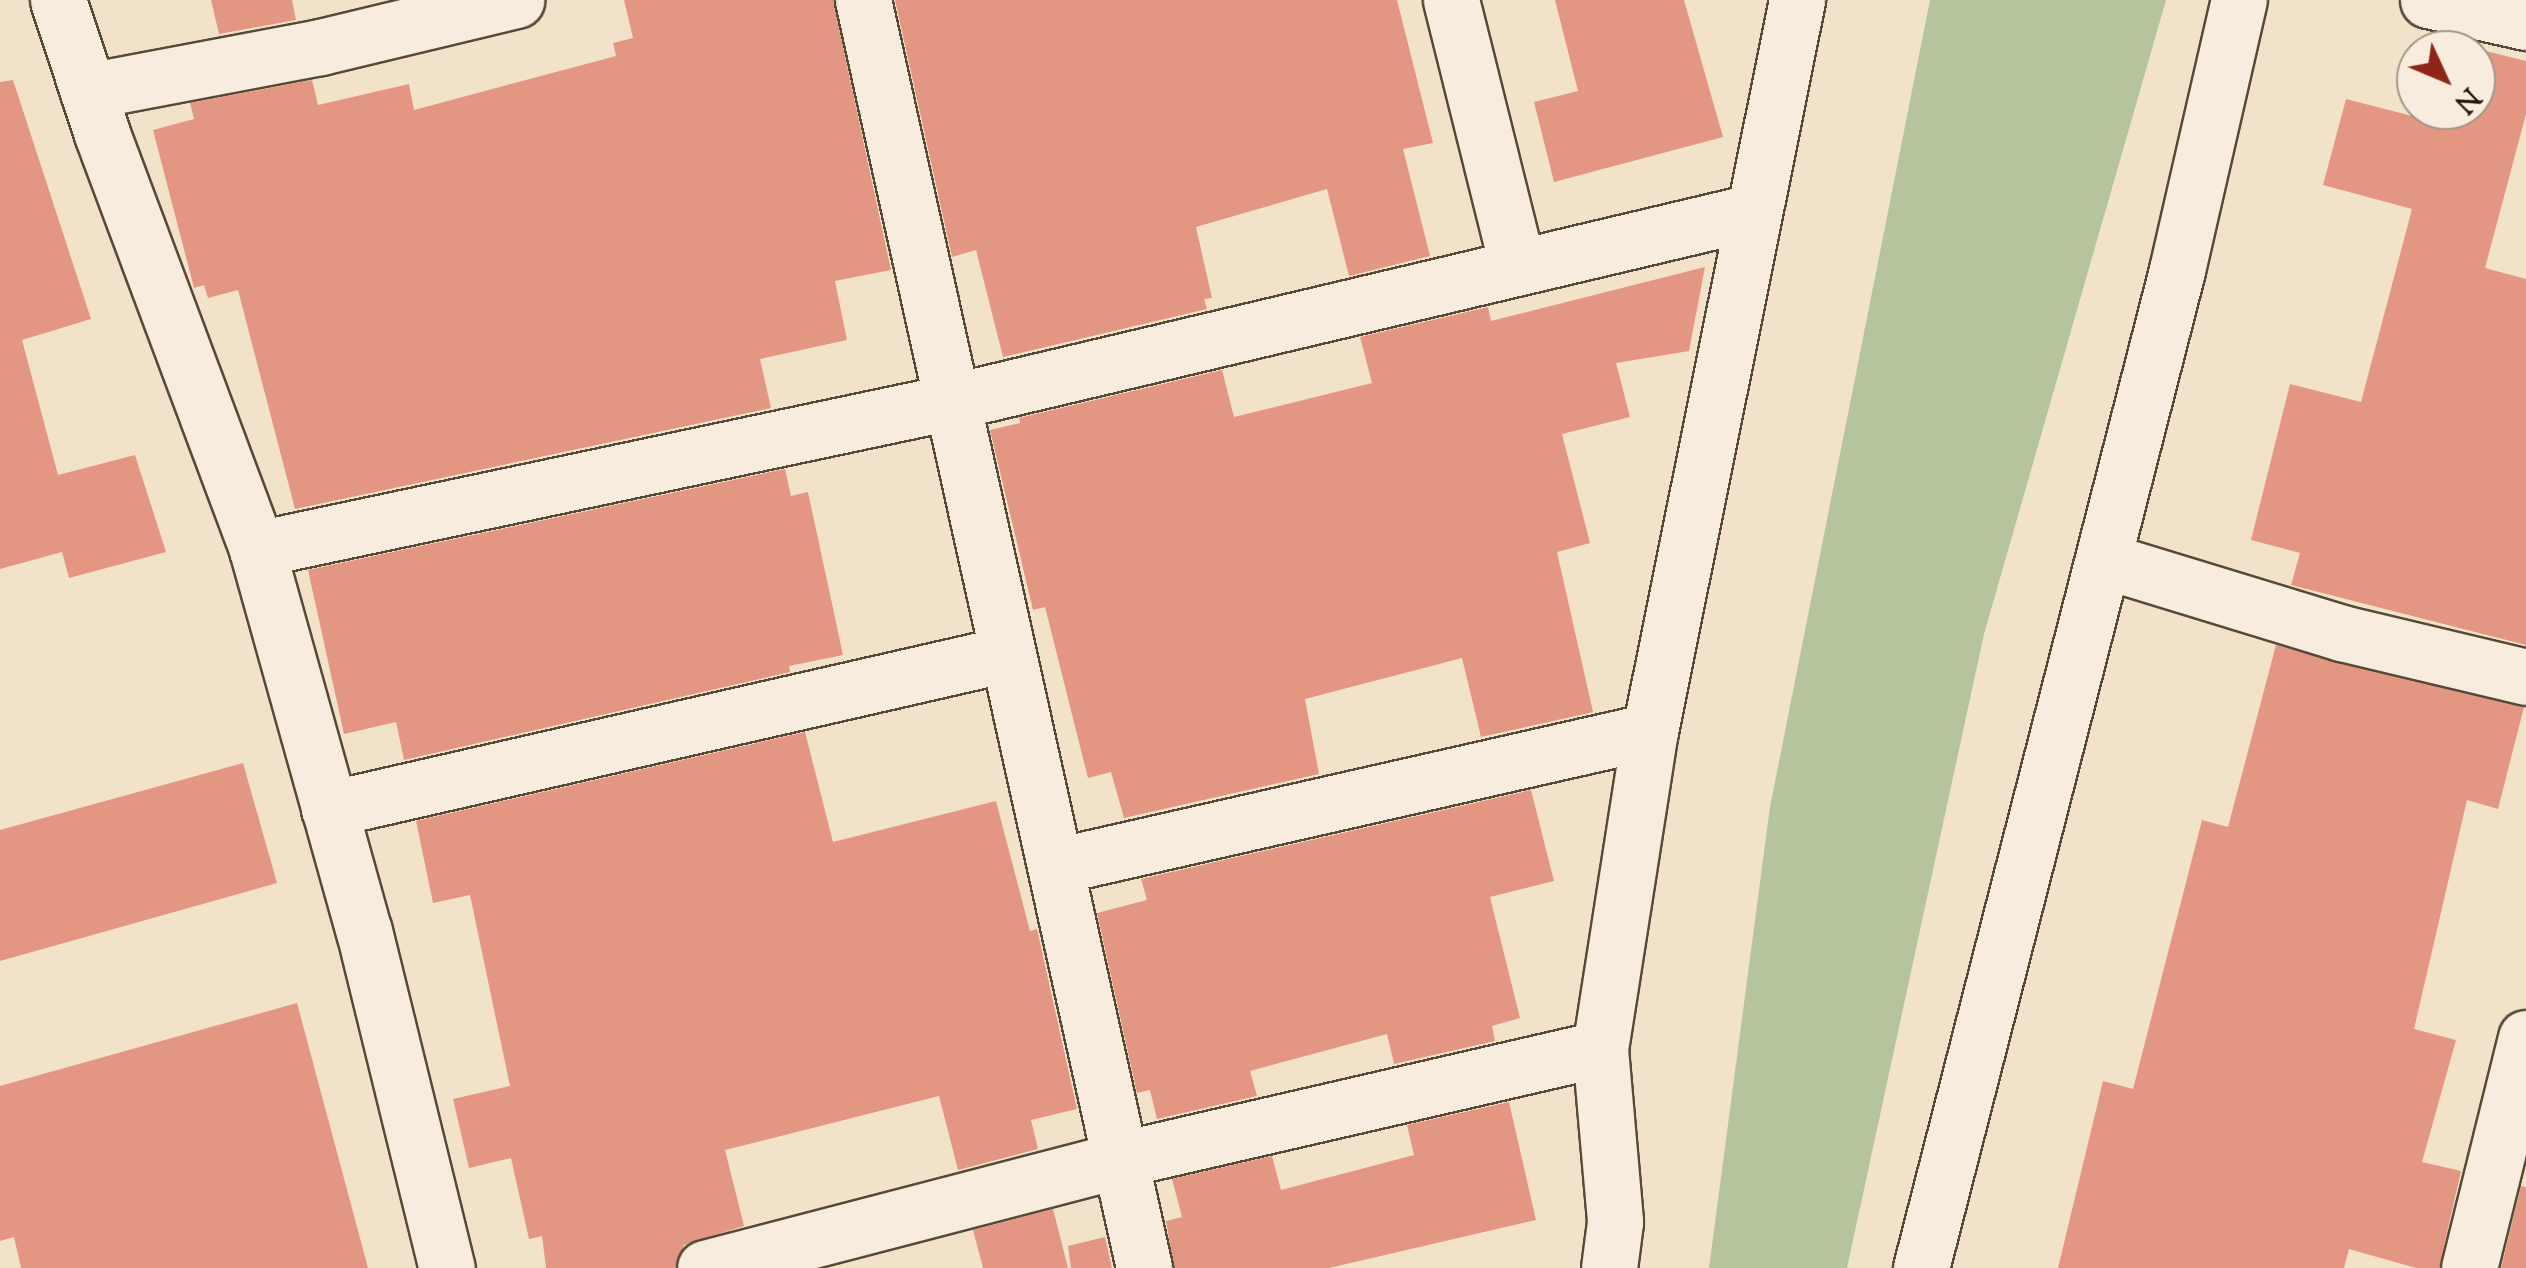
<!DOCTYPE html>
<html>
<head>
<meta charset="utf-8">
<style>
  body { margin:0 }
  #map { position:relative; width:2526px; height:1268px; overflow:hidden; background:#f3e2ca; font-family:"Sorts Mill Goudy",serif }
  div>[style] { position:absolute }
  .green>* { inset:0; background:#b5c49c }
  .building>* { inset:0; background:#e39782 }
  .roads { filter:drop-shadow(2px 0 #574937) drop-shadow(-2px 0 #574937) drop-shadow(0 2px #574937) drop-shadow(0 -2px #574937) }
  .street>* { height:55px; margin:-27.5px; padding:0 27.5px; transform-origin:27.5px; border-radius:27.5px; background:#f7ecdd }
  .secondary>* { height:55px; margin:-27.5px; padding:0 27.5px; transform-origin:27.5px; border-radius:27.5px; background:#f7ecdd }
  span { translate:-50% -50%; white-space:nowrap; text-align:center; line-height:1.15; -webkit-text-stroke:8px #f7ecdd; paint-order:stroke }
  .north { position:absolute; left:2396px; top:30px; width:100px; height:100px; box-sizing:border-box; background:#f7ecdd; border:2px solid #a29687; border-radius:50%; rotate:134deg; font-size:28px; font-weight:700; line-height:40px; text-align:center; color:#231606 }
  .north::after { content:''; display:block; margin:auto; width:35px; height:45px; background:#8f2418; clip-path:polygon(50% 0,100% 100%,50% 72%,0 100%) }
</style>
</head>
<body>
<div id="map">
  <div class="green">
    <div style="clip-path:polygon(1930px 0,2166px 0,1984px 634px,1847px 1268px,1709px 1268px,1770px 807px)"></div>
  </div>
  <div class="building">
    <div style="clip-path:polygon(211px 0,292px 0,296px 20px,219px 34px)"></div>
    <div style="clip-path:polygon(624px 0,833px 0,891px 270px,835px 281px,847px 340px,760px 359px,771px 408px,295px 509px,238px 290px,208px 298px,204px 285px,194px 288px,153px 130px,194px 119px,190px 103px,312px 80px,318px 105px,409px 84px,414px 110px,616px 56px,613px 43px,633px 38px)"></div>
    <div style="clip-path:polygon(895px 0,1397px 0,1433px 143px,1403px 149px,1430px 256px,1349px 276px,1327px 189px,1196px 227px,1212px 298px,1204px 299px,1207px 309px,1003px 357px,976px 250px,952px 257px)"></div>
    <div style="clip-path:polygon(1555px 0,1684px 0,1723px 137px,1554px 182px,1534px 102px,1578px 91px)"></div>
    <div style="clip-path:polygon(2441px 40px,2526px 61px,2526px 114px,2485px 268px,2526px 279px,2526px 645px,2291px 585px,2300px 553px,2251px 540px,2290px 384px,2361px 402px,2412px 209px,2323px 185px,2346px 99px,2420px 118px,2422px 110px,2476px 110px,2476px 50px,2438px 50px)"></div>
    <div style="clip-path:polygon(13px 80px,91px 319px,22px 340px,58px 475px,135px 455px,166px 552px,69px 578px,62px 552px,0 569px,0 82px)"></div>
    <div style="clip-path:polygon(1705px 267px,1689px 351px,1616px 363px,1630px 417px,1562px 434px,1590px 543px,1557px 552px,1593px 712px,1481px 737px,1462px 658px,1305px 699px,1319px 774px,1124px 818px,1111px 772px,1088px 778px,1045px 607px,1033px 610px,990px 430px,1020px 423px,1019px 418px,1222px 370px,1234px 417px,1372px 383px,1360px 337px,1488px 307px,1491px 321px)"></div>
    <div style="clip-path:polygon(785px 469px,791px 496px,808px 492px,843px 655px,789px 666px,790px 672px,404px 760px,396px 722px,344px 734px,308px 570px)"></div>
    <div style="clip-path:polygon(2276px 645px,2524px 707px,2498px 809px,2467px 800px,2414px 1029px,2456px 1040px,2422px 1162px,2461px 1171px,2439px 1268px,2416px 1268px,2349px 1249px,2344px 1268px,2058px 1268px,2103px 1081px,2133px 1089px,2202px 820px,2228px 827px)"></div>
    <div style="clip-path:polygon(805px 732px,833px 842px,996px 801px,1030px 931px,1037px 929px,1077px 1109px,1031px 1120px,1038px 1149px,958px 1170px,939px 1096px,725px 1150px,744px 1226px,684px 1245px,675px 1268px,546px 1268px,542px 1236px,529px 1239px,511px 1158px,469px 1168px,453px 1099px,510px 1086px,470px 895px,433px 903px,416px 821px)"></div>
    <div style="clip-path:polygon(243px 763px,277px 883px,0 961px,0 830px)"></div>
    <div style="clip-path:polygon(1531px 790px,1554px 881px,1490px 897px,1520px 1018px,1492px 1026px,1495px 1041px,1394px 1064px,1387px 1034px,1250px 1071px,1257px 1096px,1157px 1119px,1150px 1090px,1137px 1093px,1097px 913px,1147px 900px,1141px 879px)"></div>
    <div style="clip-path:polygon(297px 1003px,368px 1268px,21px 1268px,14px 1237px,0 1241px,0 1086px)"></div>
    <div style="clip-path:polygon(1509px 1102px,1536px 1220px,1329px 1268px,1174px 1268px,1166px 1221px,1182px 1217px,1172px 1179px,1272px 1156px,1281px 1190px,1414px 1155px,1407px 1125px)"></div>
    <div style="clip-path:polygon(2521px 1186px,2526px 1187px,2526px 1268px,2501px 1268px)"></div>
    <div style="clip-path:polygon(1053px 1209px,1068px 1268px,983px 1268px,973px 1230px)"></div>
    <div style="clip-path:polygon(1105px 1237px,1112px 1268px,1071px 1268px,1068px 1246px)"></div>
  </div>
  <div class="roads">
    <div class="street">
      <div style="left:58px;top:0;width:141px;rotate:71.8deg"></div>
      <div style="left:102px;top:134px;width:443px;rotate:69.5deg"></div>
      <div style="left:257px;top:549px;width:397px;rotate:74.4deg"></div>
      <div style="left:364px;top:931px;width:347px;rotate:76.2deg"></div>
      <div style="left:863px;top:0;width:1299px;rotate:77.5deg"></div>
      <div style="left:1451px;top:0;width:273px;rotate:76deg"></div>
      <div style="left:2428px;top:0;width:100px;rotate:12.7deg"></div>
      <div style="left:88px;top:91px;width:236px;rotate:-10.7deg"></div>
      <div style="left:320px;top:47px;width:202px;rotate:-13.5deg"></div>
      <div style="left:257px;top:549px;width:714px;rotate:-11.97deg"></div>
      <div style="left:955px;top:401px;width:819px;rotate:-13.34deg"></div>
      <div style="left:2103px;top:560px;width:250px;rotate:17deg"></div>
      <div style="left:2342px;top:633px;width:189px;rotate:13.4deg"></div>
      <div style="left:329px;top:809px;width:695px;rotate:-12.88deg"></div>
      <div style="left:1056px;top:866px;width:609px;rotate:-12.8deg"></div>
      <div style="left:1600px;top:1049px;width:174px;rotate:85deg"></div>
      <div style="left:1615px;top:1222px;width:46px;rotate:97.4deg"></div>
      <div style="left:705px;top:1268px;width:431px;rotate:-14.6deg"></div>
      <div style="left:1122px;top:1159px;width:490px;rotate:-13deg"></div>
      <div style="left:1600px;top:1049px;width:322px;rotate:-81.1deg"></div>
      <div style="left:1650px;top:731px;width:746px;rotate:-78.63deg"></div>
      <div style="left:2469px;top:1268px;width:237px;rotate:-76.1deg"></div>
    </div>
    <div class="secondary">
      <div style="left:1921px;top:1268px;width:1030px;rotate:-75.61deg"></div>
      <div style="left:2177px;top:270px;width:277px;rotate:-77.1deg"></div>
    </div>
  </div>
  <div class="north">N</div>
</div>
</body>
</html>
